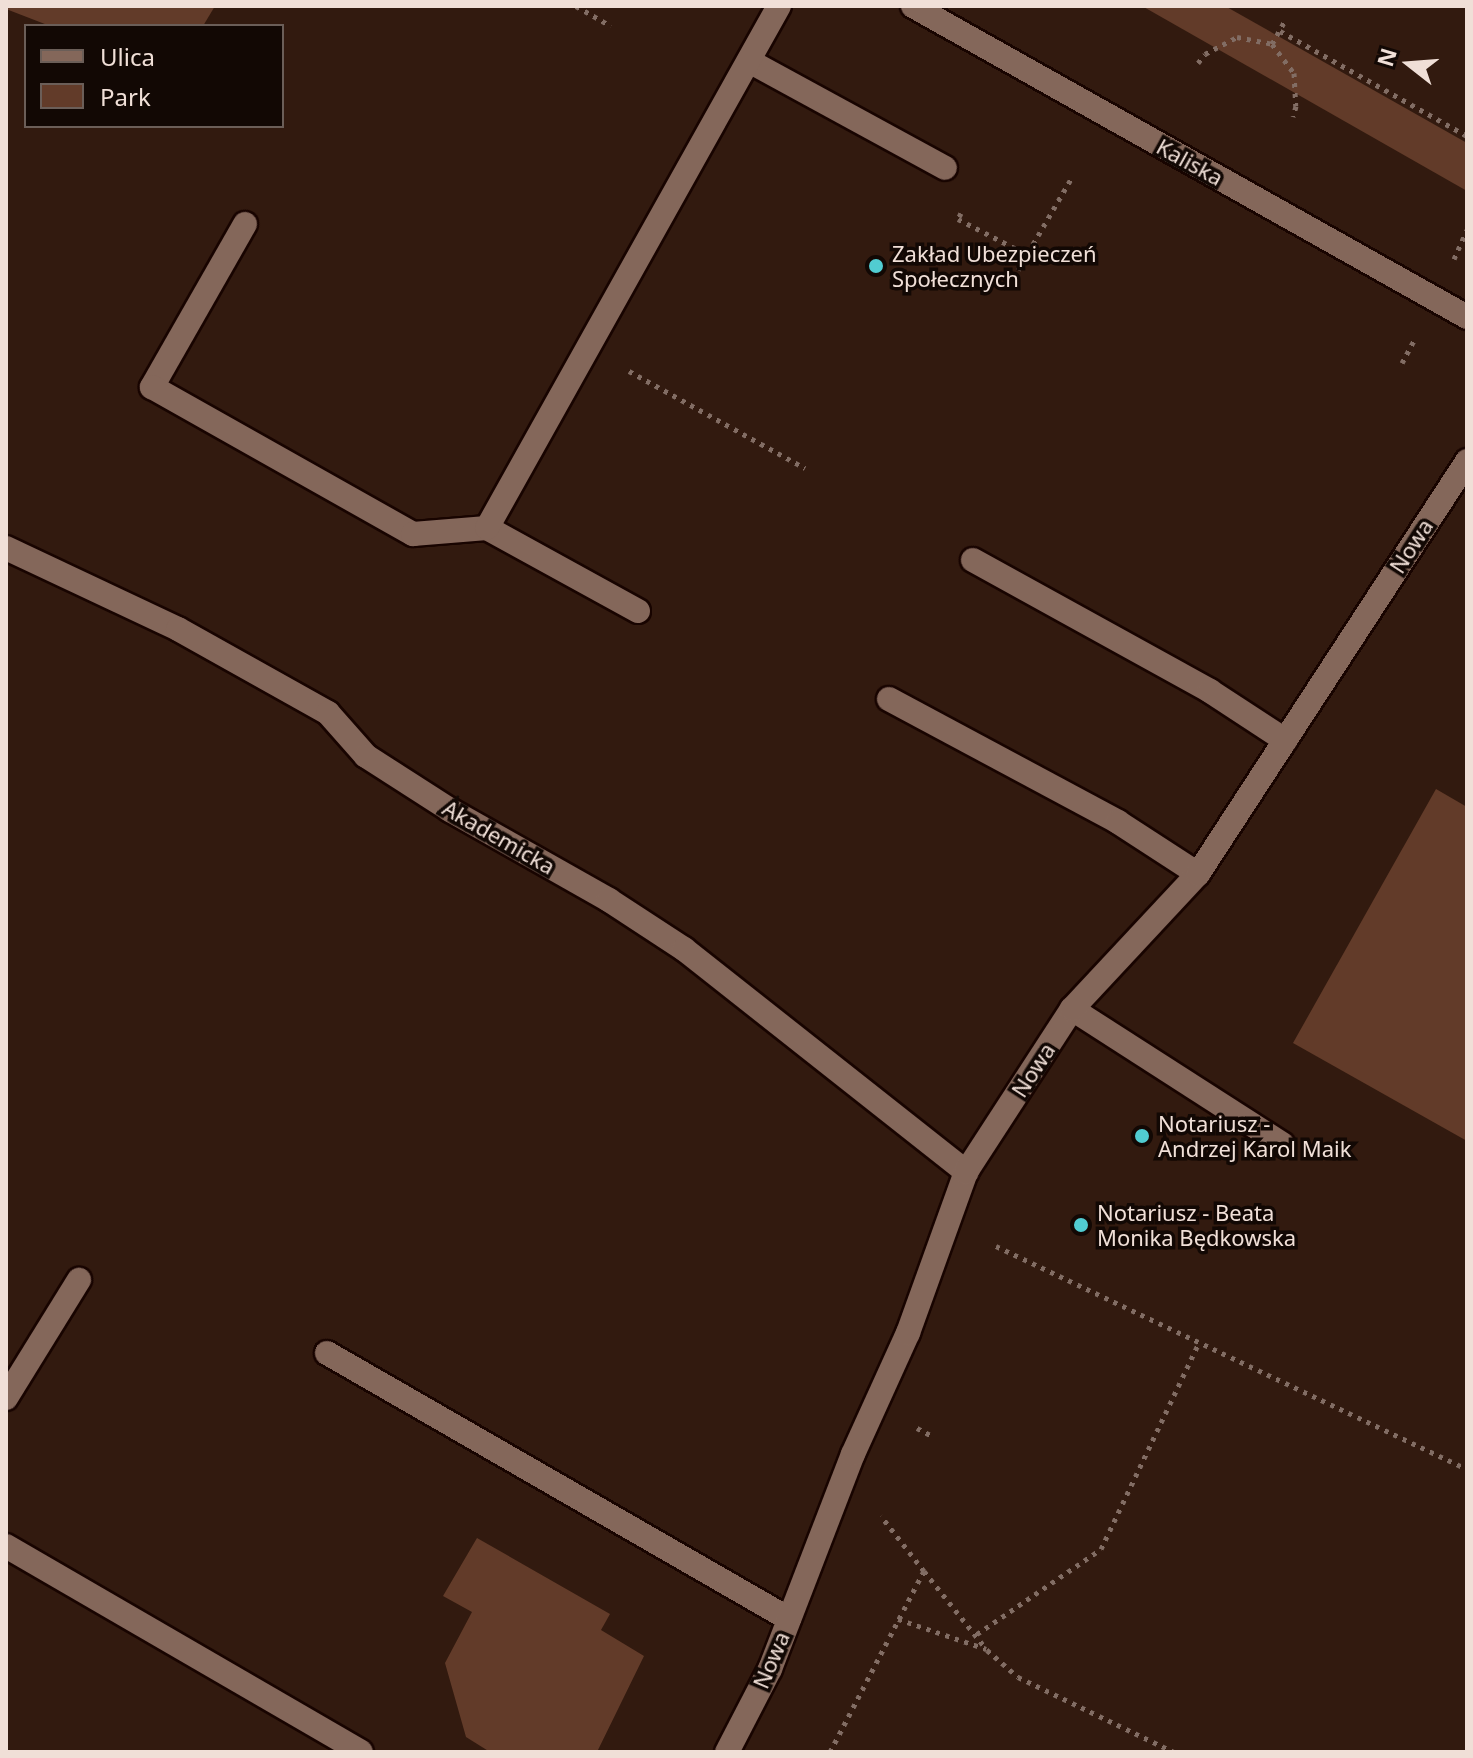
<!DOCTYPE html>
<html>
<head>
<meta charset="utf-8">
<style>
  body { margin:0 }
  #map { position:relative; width:1473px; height:1758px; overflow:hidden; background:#321a0f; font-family:"Noto Sans",sans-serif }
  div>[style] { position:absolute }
  .green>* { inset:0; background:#623b29 }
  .path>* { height:5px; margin-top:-2.5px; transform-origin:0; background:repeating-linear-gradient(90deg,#826d64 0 4px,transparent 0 10px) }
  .roads { filter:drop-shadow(2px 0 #180400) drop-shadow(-2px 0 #180400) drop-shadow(0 2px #180400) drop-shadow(0 -2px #180400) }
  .minor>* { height:24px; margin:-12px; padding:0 12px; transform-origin:12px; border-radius:12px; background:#84675a }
  .dots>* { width:22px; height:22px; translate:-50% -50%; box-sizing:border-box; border:4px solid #120804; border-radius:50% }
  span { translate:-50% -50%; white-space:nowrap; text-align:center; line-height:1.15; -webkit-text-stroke:7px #120804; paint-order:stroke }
  .street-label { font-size:22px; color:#f0dfd7 }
  .poi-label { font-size:22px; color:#f0dfd7 }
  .left { translate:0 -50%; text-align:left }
  .frame { position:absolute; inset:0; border:8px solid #f0dfd7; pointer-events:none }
  .legend { position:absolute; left:24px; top:24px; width:260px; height:104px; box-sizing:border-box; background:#120804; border:2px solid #6b5e58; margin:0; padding:10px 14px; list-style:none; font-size:24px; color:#f0dfd7 }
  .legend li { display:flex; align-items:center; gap:16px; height:40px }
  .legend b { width:40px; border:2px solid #6b5e58 }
  .north { position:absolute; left:1369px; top:24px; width:80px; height:80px; -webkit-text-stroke:6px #120804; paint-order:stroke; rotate:287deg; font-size:22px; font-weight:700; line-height:32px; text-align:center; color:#f0dfd7 }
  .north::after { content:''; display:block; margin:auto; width:28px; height:36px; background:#f0dfd7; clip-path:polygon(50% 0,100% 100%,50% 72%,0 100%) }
</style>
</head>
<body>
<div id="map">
  <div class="green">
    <div style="clip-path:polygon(6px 6px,215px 6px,203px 26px,50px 26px,6px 9px)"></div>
    <div style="clip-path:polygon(1142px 6px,1225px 6px,1467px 143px,1467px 191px)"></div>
    <div style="clip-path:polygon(1436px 789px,1467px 807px,1467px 1141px,1293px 1043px)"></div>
    <div style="clip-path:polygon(477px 1538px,610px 1614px,601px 1630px,644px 1656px,597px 1752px,490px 1752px,466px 1737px,445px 1663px,472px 1612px,443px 1596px)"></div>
  </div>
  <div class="path">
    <div style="left:576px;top:6px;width:40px;rotate:29.7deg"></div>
    <div style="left:1280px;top:31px;width:214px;rotate:29.3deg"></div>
    <div style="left:1272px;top:44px;width:26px;rotate:-61deg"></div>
    <div style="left:1198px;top:63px;width:11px;rotate:-52deg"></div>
    <div style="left:1205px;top:54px;width:36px;rotate:-28deg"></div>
    <div style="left:1237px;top:37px;width:36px;rotate:11deg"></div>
    <div style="left:1272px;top:44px;width:36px;rotate:53deg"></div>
    <div style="left:1294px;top:73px;width:33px;rotate:87deg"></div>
    <div style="left:1296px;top:106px;width:11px;rotate:105deg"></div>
    <div style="left:961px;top:213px;width:7px;rotate:117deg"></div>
    <div style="left:958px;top:219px;width:76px;rotate:27.2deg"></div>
    <div style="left:1454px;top:259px;width:32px;rotate:-66deg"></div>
    <div style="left:1018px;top:270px;width:105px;rotate:-59.8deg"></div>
    <div style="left:1402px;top:363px;width:27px;rotate:-62deg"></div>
    <div style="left:629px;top:371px;width:201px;rotate:28.9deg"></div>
    <div style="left:996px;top:1246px;width:521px;rotate:25.34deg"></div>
    <div style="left:917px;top:1428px;width:15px;rotate:28deg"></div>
    <div style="left:924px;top:1571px;width:101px;rotate:51.4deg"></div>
    <div style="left:987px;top:1650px;width:41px;rotate:41.1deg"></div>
    <div style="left:1018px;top:1677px;width:173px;rotate:25.7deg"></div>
    <div style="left:898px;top:1619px;width:93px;rotate:18.8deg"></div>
    <div style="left:977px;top:1634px;width:150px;rotate:-34.4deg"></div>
    <div style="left:1101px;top:1549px;width:228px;rotate:-64.6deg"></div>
    <div style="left:830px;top:1752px;width:204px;rotate:-62.6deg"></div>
    <div style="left:924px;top:1571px;width:70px;rotate:-128deg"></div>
  </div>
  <div class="roads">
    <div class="minor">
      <div style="left:913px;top:6px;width:635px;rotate:29.31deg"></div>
      <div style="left:749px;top:61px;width:223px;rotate:28.6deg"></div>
      <div style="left:245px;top:224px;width:188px;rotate:119.7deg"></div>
      <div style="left:152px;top:387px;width:300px;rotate:29.4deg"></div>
      <div style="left:413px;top:534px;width:74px;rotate:-4.6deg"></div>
      <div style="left:6px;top:548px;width:190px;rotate:25.2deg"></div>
      <div style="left:178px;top:629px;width:172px;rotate:29.2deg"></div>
      <div style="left:328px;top:713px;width:57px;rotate:48.5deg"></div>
      <div style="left:366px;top:756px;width:100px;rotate:32.7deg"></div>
      <div style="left:450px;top:810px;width:183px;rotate:29.5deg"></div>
      <div style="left:609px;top:900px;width:90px;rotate:33.2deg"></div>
      <div style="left:684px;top:949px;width:360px;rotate:38.3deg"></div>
      <div style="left:973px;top:560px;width:271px;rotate:28.9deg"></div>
      <div style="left:1210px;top:691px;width:90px;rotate:33.2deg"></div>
      <div style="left:638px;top:611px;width:172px;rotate:-151.2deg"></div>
      <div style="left:487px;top:528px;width:598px;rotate:-60.78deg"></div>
      <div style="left:889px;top:699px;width:260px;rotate:28.2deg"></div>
      <div style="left:1118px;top:822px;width:95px;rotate:33deg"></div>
      <div style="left:1072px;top:1009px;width:250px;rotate:32.7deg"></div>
      <div style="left:327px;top:1353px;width:533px;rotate:29.93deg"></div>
      <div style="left:6px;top:1398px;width:139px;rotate:-58.3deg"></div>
      <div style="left:6px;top:1546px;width:410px;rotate:30.1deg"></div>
      <div style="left:727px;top:1752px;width:93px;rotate:-62.6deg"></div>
      <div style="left:770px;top:1669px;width:230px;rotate:-68.9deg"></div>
      <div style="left:853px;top:1454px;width:133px;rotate:-65.6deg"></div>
      <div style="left:908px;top:1333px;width:171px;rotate:-70.2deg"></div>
      <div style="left:966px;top:1172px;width:194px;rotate:-57deg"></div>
      <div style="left:1072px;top:1009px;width:185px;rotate:-47deg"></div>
      <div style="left:1198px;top:874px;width:493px;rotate:-56.9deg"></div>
    </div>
  </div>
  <div class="dots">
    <div style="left:876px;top:266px;background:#51ccd1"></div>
    <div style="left:1142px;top:1136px;background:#51ccd1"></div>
    <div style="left:1081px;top:1225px;background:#51ccd1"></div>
  </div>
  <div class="street-label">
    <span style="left:1190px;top:162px;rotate:29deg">Kaliska</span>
    <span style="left:1411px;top:546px;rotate:-57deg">Nowa</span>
    <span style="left:499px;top:837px;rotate:30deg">Akademicka</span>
    <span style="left:1033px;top:1070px;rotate:-57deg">Nowa</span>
    <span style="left:771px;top:1660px;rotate:-67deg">Nowa</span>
  </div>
  <div class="poi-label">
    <span class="left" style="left:892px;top:266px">Zakład Ubezpieczeń<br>Społecznych</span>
    <span class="left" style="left:1158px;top:1136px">Notariusz -<br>Andrzej Karol Maik</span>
    <span class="left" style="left:1097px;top:1225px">Notariusz - Beata<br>Monika Będkowska</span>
  </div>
  <div class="frame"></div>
  <ul class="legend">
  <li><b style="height:10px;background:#84675a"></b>Ulica</li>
  <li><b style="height:22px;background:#623b29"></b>Park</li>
  </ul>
  <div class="north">N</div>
</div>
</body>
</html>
